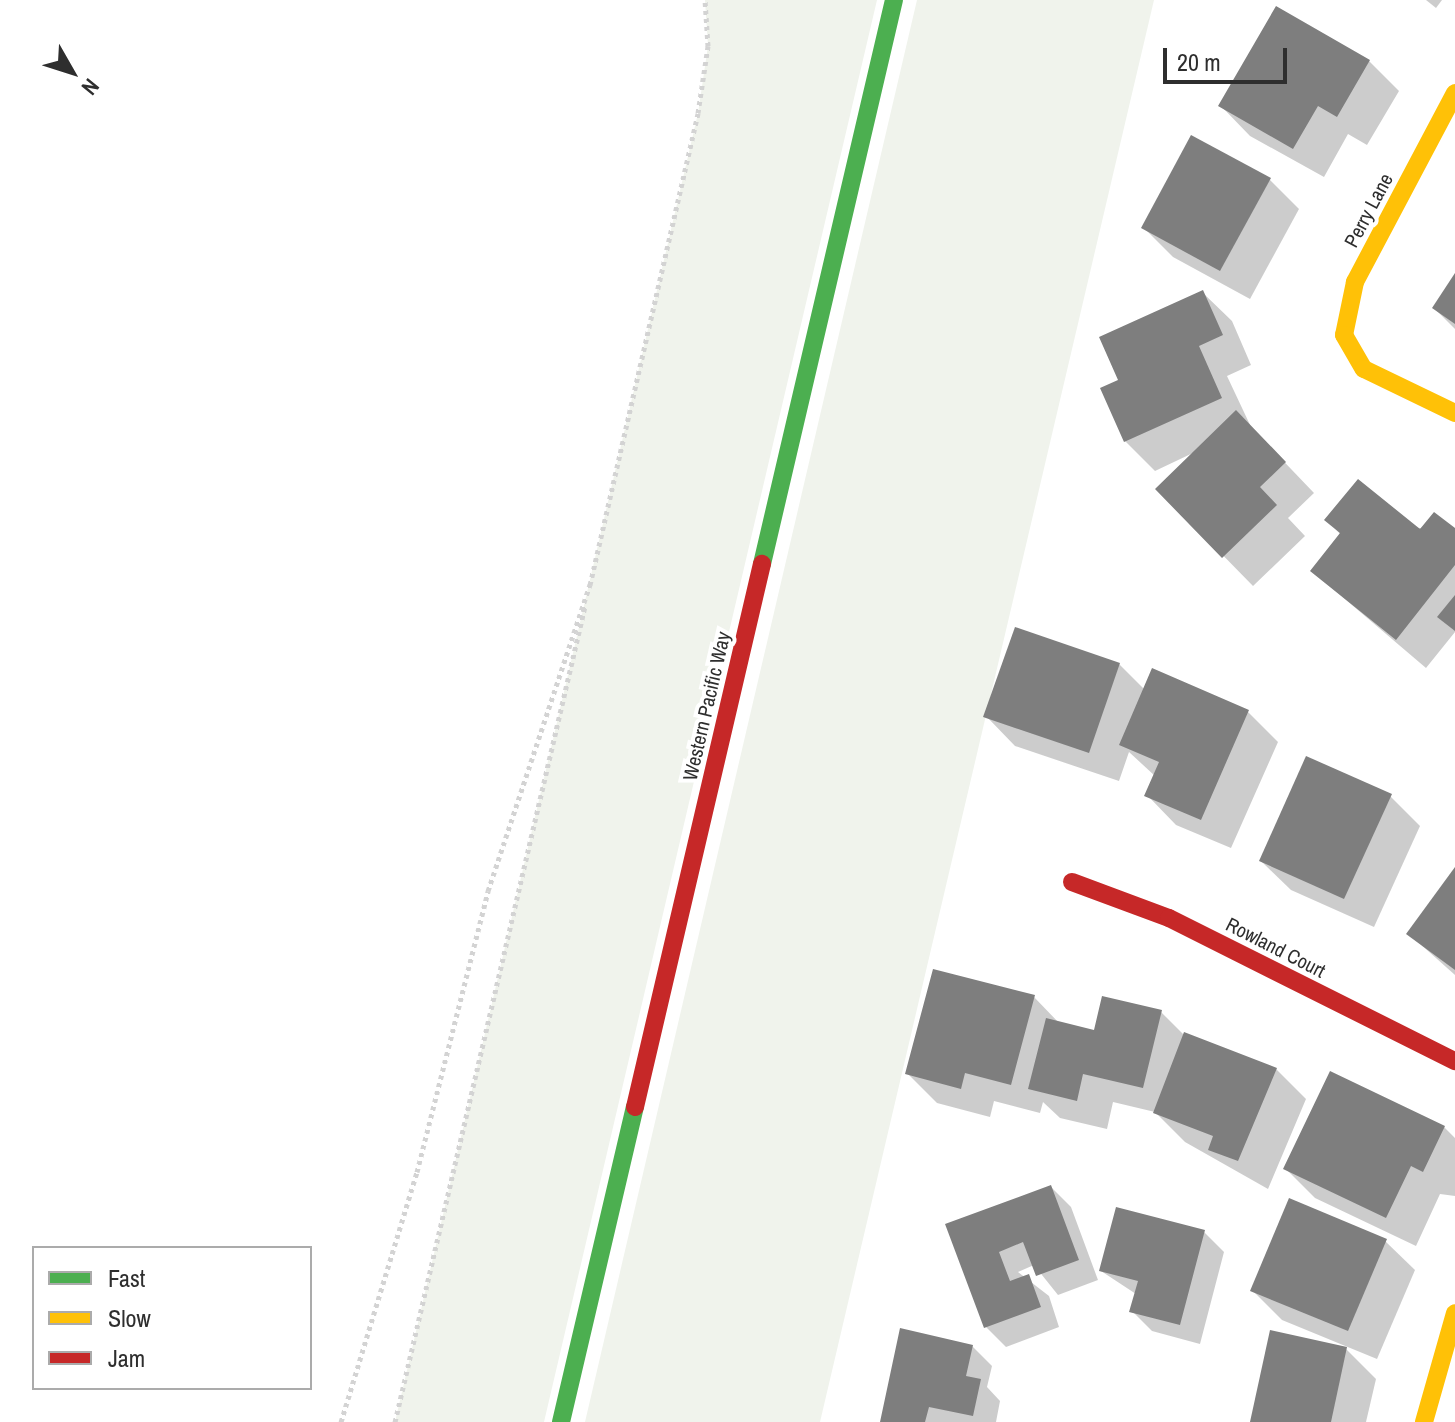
<!DOCTYPE html>
<html>
<head>
<meta charset="utf-8">
<style>
  body { margin:0 }
  #map { position:relative; width:1455px; height:1422px; overflow:hidden; background:#fff; font-family:"Archivo Narrow",sans-serif }
  div>[style] { position:absolute }
  .green>* { inset:0; background:#f0f3ec }
  .shadow>* { inset:0; background:#0003 }
  .building>* { inset:0; background:#7e7e7e }
  .path>* { height:5px; margin-top:-2.5px; transform-origin:0; background:repeating-linear-gradient(90deg,#d3d3d3 0 4px,transparent 0 8px) }
  .fast>* { height:18px; margin:-9px; padding:0 9px; transform-origin:9px; border-radius:9px; background:#4caf50 }
  .slow>* { height:18px; margin:-9px; padding:0 9px; transform-origin:9px; border-radius:9px; background:#ffc107 }
  .jam>* { height:18px; margin:-9px; padding:0 9px; transform-origin:9px; border-radius:9px; background:#c62828 }
  span { translate:-50% -50%; white-space:nowrap; text-align:center; line-height:1.15; -webkit-text-stroke:8px #fff; paint-order:stroke }
  .street-label { font-size:20px; color:#2e2e2e }
  .legend { position:absolute; left:32px; top:1246px; width:280px; height:144px; box-sizing:border-box; background:#fff; border:2px solid #ababab; margin:0; padding:10px 14px; list-style:none; font-size:24px; color:#2e2e2e }
  .legend li { display:flex; align-items:center; gap:16px; height:40px }
  .legend b { width:40px; border:2px solid #ababab }
  .north { position:absolute; left:32px; top:32px; width:80px; height:80px; -webkit-text-stroke:6px #fff; paint-order:stroke; rotate:129deg; font-size:22px; font-weight:700; line-height:32px; text-align:center; color:#2e2e2e }
  .north::after { content:''; display:block; margin:auto; width:28px; height:36px; background:#2e2e2e; clip-path:polygon(50% 0,100% 100%,50% 72%,0 100%) }
  .scale { position:absolute; left:1163px; top:48px; width:124px; height:36px; box-sizing:border-box; border:4px solid #2e2e2e; border-top:0; padding-left:10px; font-size:24px; line-height:28px; white-space:nowrap; color:#2e2e2e; -webkit-text-stroke:6px #fff; paint-order:stroke }
</style>
</head>
<body>
<div id="map">
  <div class="green">
    <div style="clip-path:polygon(705px 0,877px 0,544px 1422px,395px 1422px,698px 113px,708px 46px)"></div>
    <div style="clip-path:polygon(917px 0,1154px 0,820px 1422px,585px 1422px)"></div>
  </div>
  <div class="shadow">
    <div style="clip-path:polygon(1426px 0,1442px 0,1436px 8px)"></div>
    <div style="clip-path:polygon(1369px 61px,1399px 91px,1367px 145px,1348px 134px,1324px 177px,1250px 136px,1221px 106px)"></div>
    <div style="clip-path:polygon(1270px 180px,1299px 209px,1250px 299px,1173px 257px,1144px 228px)"></div>
    <div style="clip-path:polygon(1455px 277px,1455px 329px,1434px 308px)"></div>
    <div style="clip-path:polygon(1202px 292px,1232px 321px,1251px 365px,1227px 376px,1251px 427px,1314px 493px,1288px 518px,1305px 536px,1253px 586px,1158px 489px,1195px 452px,1155px 471px,1125px 441px,1121px 381px)"></div>
    <div style="clip-path:polygon(1327px 520px,1455px 531px,1455px 632px,1426px 668px,1312px 571px,1341px 535px)"></div>
    <div style="clip-path:polygon(1119px 664px,1145px 690px,1248px 712px,1278px 742px,1231px 848px,1176px 825px,1147px 795px,1155px 776px,1129px 752px,1119px 781px,1015px 746px,986px 716px)"></div>
    <div style="clip-path:polygon(1390px 796px,1420px 826px,1374px 927px,1291px 890px,1261px 861px)"></div>
    <div style="clip-path:polygon(1455px 871px,1455px 975px,1409px 934px)"></div>
    <div style="clip-path:polygon(1034px 997px,1060px 1024px,1096px 1032px,1161px 1012px,1185px 1036px,1276px 1069px,1306px 1099px,1268px 1189px,1185px 1142px,1155px 1112px,1113px 1102px,1107px 1129px,1060px 1118px,1043px 1102px,1040px 1113px,994px 1101px,990px 1117px,937px 1103px,908px 1074px)"></div>
    <div style="clip-path:polygon(1444px 1127px,1455px 1138px,1455px 1196px,1440px 1194px,1416px 1246px,1315px 1198px,1285px 1168px)"></div>
    <div style="clip-path:polygon(1051px 1187px,1071px 1207px,1098px 1280px,1058px 1295px,1034px 1265px,1018px 1272px,1049px 1296px,1059px 1327px,1006px 1347px,986px 1327px,948px 1226px)"></div>
    <div style="clip-path:polygon(1204px 1232px,1224px 1252px,1200px 1344px,1152px 1331px,1132px 1311px,1136px 1294px,1101px 1271px)"></div>
    <div style="clip-path:polygon(1385px 1241px,1415px 1270px,1377px 1359px,1282px 1320px,1252px 1290px)"></div>
    <div style="clip-path:polygon(972px 1346px,992px 1366px,987px 1387px,1000px 1401px,996px 1422px,882px 1422px)"></div>
    <div style="clip-path:polygon(1346px 1349px,1376px 1379px,1366px 1422px,1252px 1422px)"></div>
  </div>
  <div class="building">
    <div style="clip-path:polygon(1276px 6px,1370px 60px,1337px 117px,1318px 106px,1293px 149px,1218px 106px)"></div>
    <div style="clip-path:polygon(1191px 135px,1271px 178px,1220px 271px,1141px 228px)"></div>
    <div style="clip-path:polygon(1455px 273px,1455px 324px,1432px 308px)"></div>
    <div style="clip-path:polygon(1203px 290px,1223px 335px,1199px 346px,1222px 398px,1124px 442px,1100px 388px,1118px 380px,1099px 337px)"></div>
    <div style="clip-path:polygon(1236px 410px,1286px 462px,1260px 487px,1277px 505px,1222px 558px,1155px 489px)"></div>
    <div style="clip-path:polygon(1358px 479px,1420px 529px,1434px 512px,1455px 528px,1455px 565px,1396px 640px,1310px 571px,1340px 533px,1324px 520px)"></div>
    <div style="clip-path:polygon(1455px 595px,1455px 631px,1437px 617px)"></div>
    <div style="clip-path:polygon(1015px 627px,1120px 663px,1089px 753px,983px 717px)"></div>
    <div style="clip-path:polygon(1152px 668px,1249px 710px,1201px 820px,1144px 796px,1159px 762px,1119px 745px)"></div>
    <div style="clip-path:polygon(1306px 756px,1392px 794px,1344px 899px,1259px 861px)"></div>
    <div style="clip-path:polygon(1455px 867px,1455px 970px,1406px 934px)"></div>
    <div style="clip-path:polygon(933px 969px,1035px 995px,1011px 1085px,965px 1073px,961px 1089px,905px 1074px)"></div>
    <div style="clip-path:polygon(1102px 996px,1162px 1010px,1143px 1088px,1083px 1074px,1077px 1101px,1028px 1089px,1046px 1018px,1094px 1030px)"></div>
    <div style="clip-path:polygon(1184px 1032px,1277px 1068px,1238px 1161px,1208px 1150px,1213px 1136px,1153px 1113px)"></div>
    <div style="clip-path:polygon(1330px 1071px,1445px 1126px,1423px 1172px,1411px 1166px,1386px 1218px,1283px 1169px)"></div>
    <div style="clip-path:polygon(1051px 1185px,1079px 1260px,1036px 1276px,1023px 1242px,999px 1252px,1010px 1281px,1029px 1274px,1041px 1307px,984px 1328px,945px 1224px)"></div>
    <div style="clip-path:polygon(1289px 1198px,1387px 1239px,1348px 1331px,1250px 1291px)"></div>
    <div style="clip-path:polygon(1116px 1207px,1205px 1230px,1180px 1325px,1129px 1312px,1138px 1281px,1099px 1271px)"></div>
    <div style="clip-path:polygon(900px 1328px,973px 1345px,966px 1376px,981px 1379px,973px 1416px,929px 1407px,925px 1422px,880px 1422px)"></div>
    <div style="clip-path:polygon(1270px 1330px,1347px 1347px,1331px 1422px,1250px 1422px)"></div>
  </div>
  <div class="path">
    <div style="left:341px;top:1422px;width:261px;rotate:-73.1deg"></div>
    <div style="left:417px;top:1172px;width:290px;rotate:-75.8deg"></div>
    <div style="left:488px;top:891px;width:323px;rotate:-71.6deg"></div>
    <div style="left:590px;top:585px;width:484px;rotate:-77.1deg"></div>
    <div style="left:698px;top:113px;width:68px;rotate:-81.5deg"></div>
    <div style="left:708px;top:46px;width:46px;rotate:-93.7deg"></div>
    <div style="left:395px;top:1422px;width:838px;rotate:-76.89deg"></div>
  </div>
  <div class="fast">
    <div style="left:762px;top:564px;width:579px;rotate:-76.83deg"></div>
    <div style="left:561px;top:1422px;width:324px;rotate:-76.8deg"></div>
  </div>
  <div class="slow">
    <div style="left:1455px;top:93px;width:214px;rotate:117.9deg"></div>
    <div style="left:1355px;top:282px;width:54px;rotate:101.7deg"></div>
    <div style="left:1344px;top:335px;width:39px;rotate:60deg"></div>
    <div style="left:1364px;top:369px;width:101px;rotate:25.8deg"></div>
    <div style="left:1424px;top:1422px;width:113px;rotate:-74.1deg"></div>
  </div>
  <div class="jam">
    <div style="left:1072px;top:882px;width:103px;rotate:20.4deg"></div>
    <div style="left:1169px;top:918px;width:320px;rotate:26.6deg"></div>
    <div style="left:635px;top:1107px;width:558px;rotate:-76.84deg"></div>
  </div>
  <div class="street-label">
    <span style="left:1368px;top:210px;rotate:-62deg">Perry Lane</span>
    <span style="left:706px;top:706px;rotate:-77deg">Western Pacific Way</span>
    <span style="left:1276px;top:947px;rotate:27deg">Rowland Court</span>
  </div>
  <ul class="legend">
  <li><b style="height:10px;background:#4caf50"></b>Fast</li>
  <li><b style="height:10px;background:#ffc107"></b>Slow</li>
  <li><b style="height:10px;background:#c62828"></b>Jam</li>
  </ul>
  <div class="north">N</div>
  <div class="scale">20 m</div>
</div>
</body>
</html>
